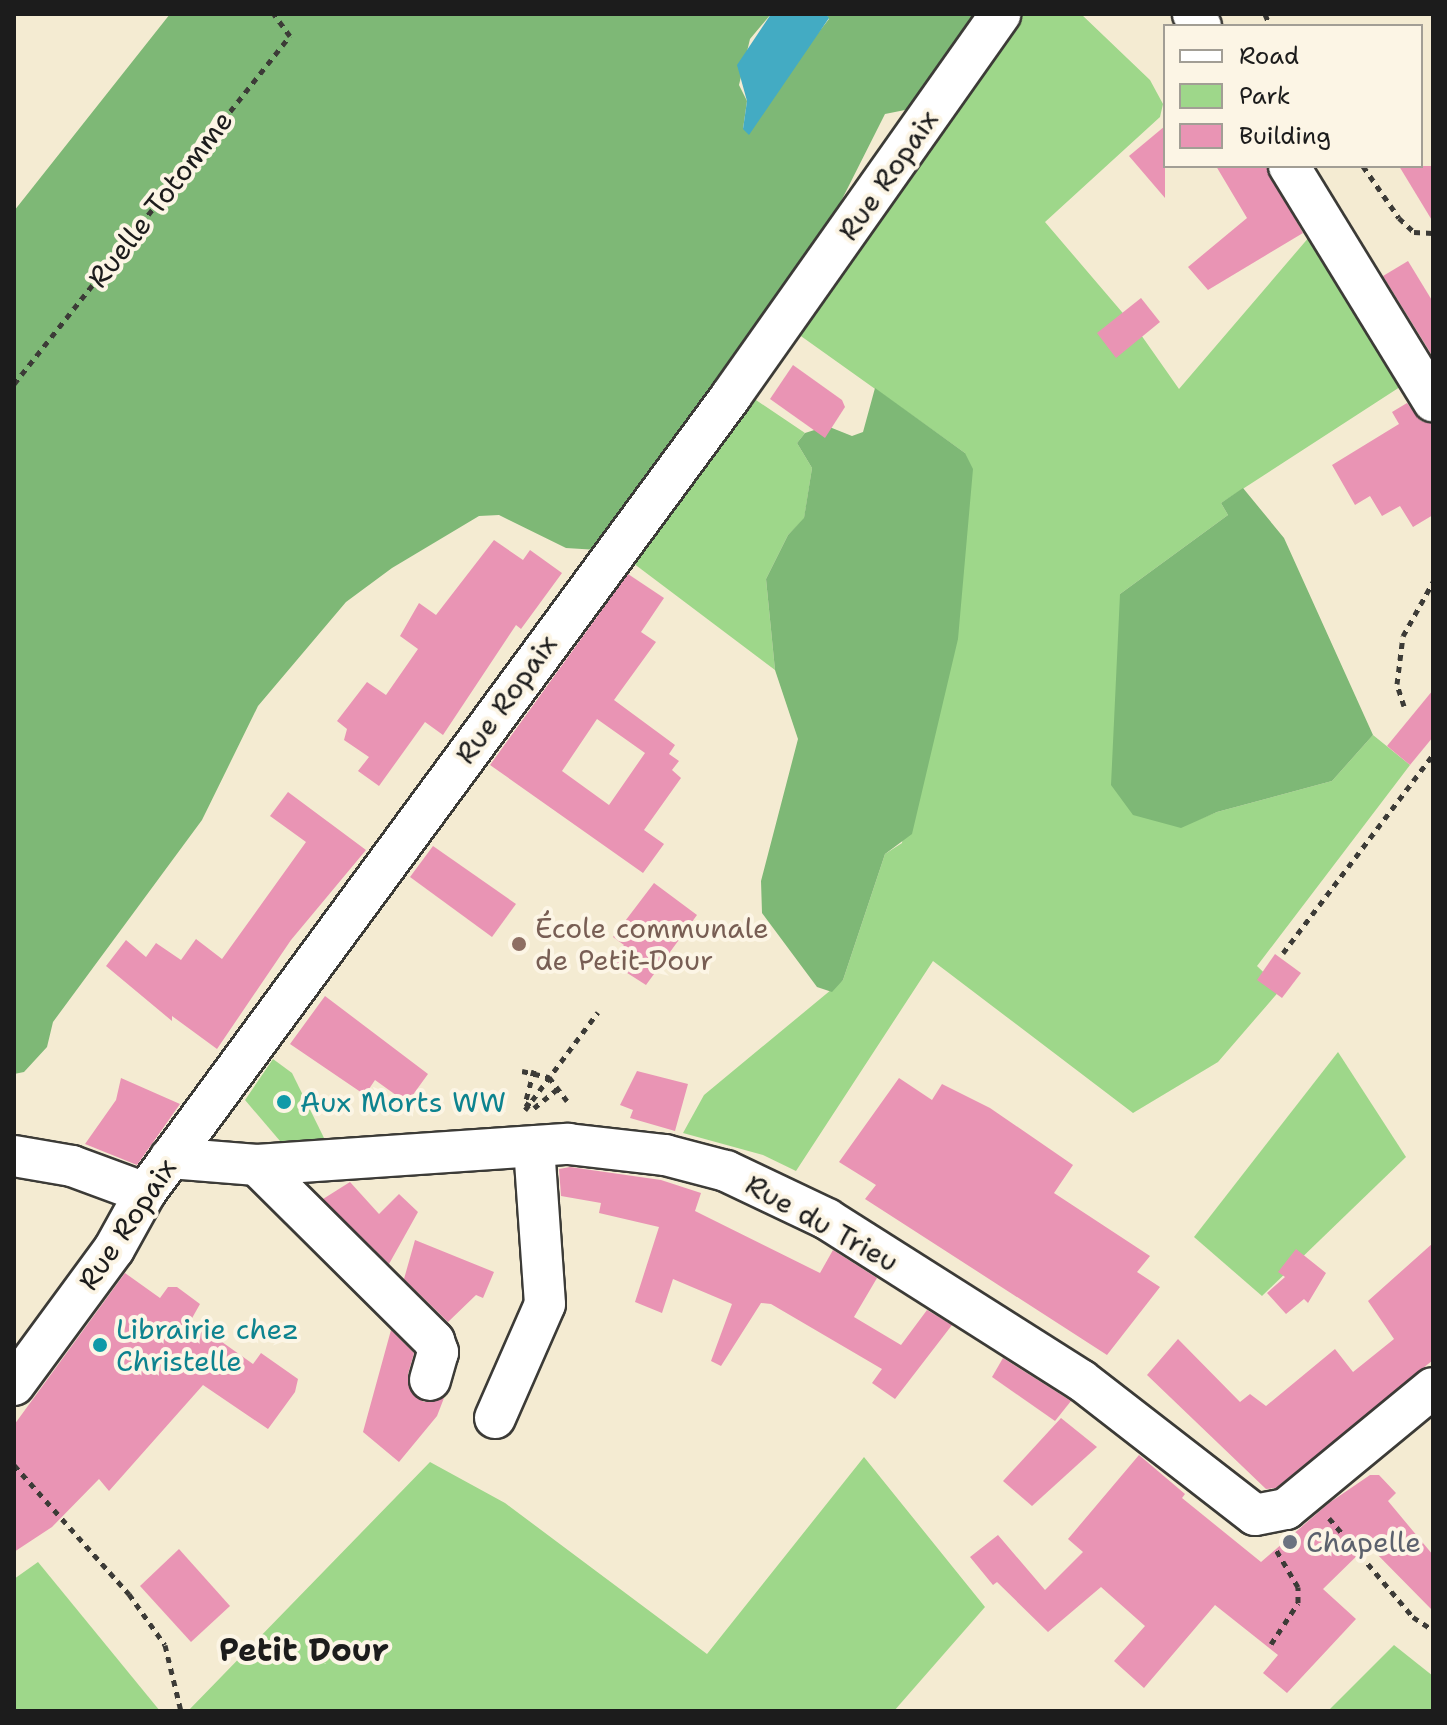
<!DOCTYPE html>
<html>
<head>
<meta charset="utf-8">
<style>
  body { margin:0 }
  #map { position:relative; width:1447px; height:1725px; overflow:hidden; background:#f4ebd2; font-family:"Shantell Sans",sans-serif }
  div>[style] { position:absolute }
  .green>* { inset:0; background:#9ed78a }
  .forest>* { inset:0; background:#7eb876 }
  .water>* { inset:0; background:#43abc3 }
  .building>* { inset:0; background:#e994b4 }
  .path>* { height:5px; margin-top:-2.5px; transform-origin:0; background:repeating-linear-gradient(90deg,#3c3b37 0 6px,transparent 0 12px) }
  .roads { filter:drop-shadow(2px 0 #3c3b37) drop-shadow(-2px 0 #3c3b37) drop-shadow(0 2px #3c3b37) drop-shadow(0 -2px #3c3b37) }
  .minor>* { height:40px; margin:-20px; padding:0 20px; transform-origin:20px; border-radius:20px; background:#fff }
  .dots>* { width:22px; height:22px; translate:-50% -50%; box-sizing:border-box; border:4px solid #fcf5e5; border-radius:50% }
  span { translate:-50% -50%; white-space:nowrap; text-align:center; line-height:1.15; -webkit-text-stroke:8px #fcf5e5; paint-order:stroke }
  .street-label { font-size:28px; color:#1c1c1c }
  .education-label { font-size:28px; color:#785e54 }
  .left { translate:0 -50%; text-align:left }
  .culture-label { font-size:28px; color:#0d838f }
  .worship-label { font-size:28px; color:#5b616d }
  .quarter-label { font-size:32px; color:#1c1c1c; font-weight:700 }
  .frame { position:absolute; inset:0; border:16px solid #1c1c1c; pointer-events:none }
  .legend { position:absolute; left:1163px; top:24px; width:260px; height:144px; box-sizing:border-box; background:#fcf5e5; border:2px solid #a29e95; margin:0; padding:10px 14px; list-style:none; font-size:24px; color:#1c1c1c }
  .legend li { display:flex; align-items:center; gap:16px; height:40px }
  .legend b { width:40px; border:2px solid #a29e95 }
</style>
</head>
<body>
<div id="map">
  <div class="green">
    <div style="clip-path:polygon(1023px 14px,1081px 14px,1150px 80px,1163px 104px,1160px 117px,1045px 222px,1139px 332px,1179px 389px,1310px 236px,1403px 385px,1221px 503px,1228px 515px,1120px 594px,1180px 827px,1217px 812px,1332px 781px,1373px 735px,1410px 765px,1257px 966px,1281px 989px,1218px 1062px,1133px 1113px,933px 961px,796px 1171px,763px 1155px,683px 1133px,704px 1095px,843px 980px,885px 854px,902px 843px,965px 453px,798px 334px)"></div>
    <div style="clip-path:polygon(753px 398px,805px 433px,797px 443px,812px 468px,804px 519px,788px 535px,766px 579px,775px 670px,629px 560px)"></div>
    <div style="clip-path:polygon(1338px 1052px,1406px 1157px,1262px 1296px,1194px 1237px)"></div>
    <div style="clip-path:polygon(273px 1059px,292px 1073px,325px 1140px,280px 1141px,245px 1100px)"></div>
    <div style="clip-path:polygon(864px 1457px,985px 1607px,894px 1711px,188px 1711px,430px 1462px,505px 1503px,707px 1654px)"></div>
    <div style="clip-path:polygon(38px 1562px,160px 1711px,14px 1711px,14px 1579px)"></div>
    <div style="clip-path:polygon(1394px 1645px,1433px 1676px,1433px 1711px,1328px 1711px)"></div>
  </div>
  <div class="forest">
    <div style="clip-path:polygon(170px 14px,771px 14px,750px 39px,739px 85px,747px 101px,743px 129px,829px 19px,826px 14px,1000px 14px,940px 103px,885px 114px,825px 233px,614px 551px,566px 548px,499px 515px,479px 516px,392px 568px,346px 602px,258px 706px,202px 820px,53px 1022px,47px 1047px,24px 1072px,14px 1074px,14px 211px)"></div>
    <div style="clip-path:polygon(875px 388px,965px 453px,973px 469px,958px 639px,912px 834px,885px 854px,843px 980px,832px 992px,817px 987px,762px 913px,761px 881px,798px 739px,775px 670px,766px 579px,788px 535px,804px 518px,812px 468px,797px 443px,805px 433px,827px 426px,852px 436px,863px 432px)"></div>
    <div style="clip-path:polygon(1243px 488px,1284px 538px,1373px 735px,1332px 781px,1217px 812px,1181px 828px,1133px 815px,1111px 785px,1120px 594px,1228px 515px,1221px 503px)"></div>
  </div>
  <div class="water">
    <div style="clip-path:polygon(771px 14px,826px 14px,829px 18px,749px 135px,743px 129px,747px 101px,737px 65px)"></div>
  </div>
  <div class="building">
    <div style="clip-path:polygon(1165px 126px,1165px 198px,1129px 156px)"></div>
    <div style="clip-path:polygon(1216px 166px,1266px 166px,1303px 233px,1208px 290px,1188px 267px,1247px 218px)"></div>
    <div style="clip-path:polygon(1399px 166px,1433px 166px,1433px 222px)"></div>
    <div style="clip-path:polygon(1408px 261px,1433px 302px,1433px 357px,1383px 276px)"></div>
    <div style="clip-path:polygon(1141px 298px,1160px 322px,1116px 358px,1097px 333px)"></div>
    <div style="clip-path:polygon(793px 365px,842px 400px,845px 407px,825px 438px,770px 399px)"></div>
    <div style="clip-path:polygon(1407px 403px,1421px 421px,1433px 424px,1433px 515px,1413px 527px,1400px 506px,1382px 516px,1370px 496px,1355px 505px,1332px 465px,1399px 424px,1392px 412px)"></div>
    <div style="clip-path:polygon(494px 540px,523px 560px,530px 550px,562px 573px,521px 629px,516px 625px,443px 735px,425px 722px,379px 786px,358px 771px,369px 757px,344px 740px,347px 729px,337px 721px,367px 682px,386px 695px,418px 649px,400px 636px,419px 603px,436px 615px)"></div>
    <div style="clip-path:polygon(evenodd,628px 574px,664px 598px,641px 632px,656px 642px,614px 700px,675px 745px,669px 754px,679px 761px,672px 770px,681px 778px,644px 830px,664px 844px,643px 873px,490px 765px,628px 574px,597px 719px,645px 753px,609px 805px,562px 771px,597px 719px)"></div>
    <div style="clip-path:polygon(1433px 690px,1433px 737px,1410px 765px,1387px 746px)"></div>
    <div style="clip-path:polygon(288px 792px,366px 850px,291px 940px,217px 1049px,172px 1016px,172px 1021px,106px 966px,126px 940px,146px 957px,156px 943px,181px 960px,196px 939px,222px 959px,306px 842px,270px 816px)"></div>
    <div style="clip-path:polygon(433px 846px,516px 904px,492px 937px,410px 877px)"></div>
    <div style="clip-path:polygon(654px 883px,697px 915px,646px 985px,610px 962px,624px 945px,613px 937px)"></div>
    <div style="clip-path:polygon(1275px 954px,1301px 973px,1282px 998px,1257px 980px)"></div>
    <div style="clip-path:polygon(325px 996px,428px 1074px,407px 1103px,375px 1080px,365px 1095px,290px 1044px)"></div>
    <div style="clip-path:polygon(637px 1071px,688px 1084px,675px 1131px,630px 1118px,633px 1110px,620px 1105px)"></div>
    <div style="clip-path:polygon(121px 1078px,180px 1104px,137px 1165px,85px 1144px,116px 1100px)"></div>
    <div style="clip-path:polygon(899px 1078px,932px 1100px,942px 1084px,990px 1108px,1073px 1165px,1054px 1193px,1150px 1256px,1137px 1272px,1160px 1287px,1107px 1355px,865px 1199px,876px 1185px,839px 1162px)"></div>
    <div style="clip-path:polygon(570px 1167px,661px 1180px,701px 1193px,695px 1211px,820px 1273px,833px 1250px,877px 1278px,854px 1317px,901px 1345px,927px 1310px,952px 1325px,895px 1399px,872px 1383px,882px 1369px,771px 1304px,761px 1303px,721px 1366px,711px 1361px,732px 1304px,673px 1279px,662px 1313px,635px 1302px,659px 1227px,599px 1213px,601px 1203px,561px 1196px,559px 1169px)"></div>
    <div style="clip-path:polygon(350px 1182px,379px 1214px,399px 1194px,418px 1212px,389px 1264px,323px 1199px)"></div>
    <div style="clip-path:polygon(415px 1240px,494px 1272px,483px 1298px,476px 1295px,448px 1322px,404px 1279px)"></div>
    <div style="clip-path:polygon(1433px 1243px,1433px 1360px,1276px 1488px,1266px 1489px,1147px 1375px,1178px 1339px,1240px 1402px,1250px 1394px,1266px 1406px,1335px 1349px,1353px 1372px,1394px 1339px,1368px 1301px)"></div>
    <div style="clip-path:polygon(1296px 1249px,1326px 1273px,1308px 1303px,1304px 1299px,1286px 1314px,1267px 1293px,1285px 1277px,1278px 1272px)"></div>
    <div style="clip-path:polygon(125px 1273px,160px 1298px,168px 1287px,177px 1287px,200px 1304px,191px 1320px,253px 1364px,261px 1353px,298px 1379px,295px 1392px,268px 1429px,203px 1385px,109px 1491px,99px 1479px,52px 1527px,14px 1552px,14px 1425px)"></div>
    <div style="clip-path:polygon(391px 1330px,414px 1353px,408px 1374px,413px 1395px,424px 1402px,444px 1398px,437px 1416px,399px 1462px,363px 1432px)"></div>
    <div style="clip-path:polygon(1003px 1358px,1071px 1401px,1055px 1421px,992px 1377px)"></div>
    <div style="clip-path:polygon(1061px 1418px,1097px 1447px,1032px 1506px,1003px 1481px)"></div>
    <div style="clip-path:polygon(1139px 1455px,1185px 1494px,1182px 1498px,1261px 1562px,1329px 1503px,1370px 1475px,1379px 1475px,1396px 1493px,1388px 1501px,1433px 1555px,1433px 1611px,1368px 1545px,1323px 1589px,1356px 1619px,1287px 1693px,1263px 1673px,1278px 1655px,1215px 1605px,1144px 1688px,1114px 1661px,1145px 1626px,1101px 1587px,1048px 1632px,997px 1582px,993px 1585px,970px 1557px,998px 1535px,1045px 1590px,1083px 1552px,1068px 1539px)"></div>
    <div style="clip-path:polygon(179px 1549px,230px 1606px,191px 1642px,140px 1586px)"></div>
  </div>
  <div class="path">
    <div style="left:1265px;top:14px;width:13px;rotate:67deg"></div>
    <div style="left:1363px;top:166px;width:63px;rotate:55.3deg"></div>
    <div style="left:1399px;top:218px;width:21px;rotate:43deg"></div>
    <div style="left:1414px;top:232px;width:19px;rotate:3deg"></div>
    <div style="left:14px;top:384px;width:444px;rotate:-51.6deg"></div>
    <div style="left:290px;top:36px;width:27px;rotate:-126deg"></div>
    <div style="left:1404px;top:706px;width:23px;rotate:-108deg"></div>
    <div style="left:1397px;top:684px;width:48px;rotate:-82.9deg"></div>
    <div style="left:1403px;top:636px;width:62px;rotate:-60.9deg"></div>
    <div style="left:1283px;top:953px;width:248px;rotate:-52.9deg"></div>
    <div style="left:534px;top:1070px;width:34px;rotate:105deg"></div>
    <div style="left:525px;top:1103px;width:10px;rotate:29deg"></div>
    <div style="left:534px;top:1108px;width:33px;rotate:-39deg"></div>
    <div style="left:522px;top:1071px;width:28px;rotate:13deg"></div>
    <div style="left:549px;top:1077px;width:30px;rotate:53deg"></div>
    <div style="left:525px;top:1110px;width:122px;rotate:-53.3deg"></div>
    <div style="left:14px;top:1465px;width:173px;rotate:48.3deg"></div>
    <div style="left:129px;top:1594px;width:62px;rotate:54.8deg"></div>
    <div style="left:165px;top:1645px;width:68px;rotate:76.4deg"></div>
    <div style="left:1329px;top:1518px;width:130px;rotate:49.7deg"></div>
    <div style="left:1413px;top:1617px;width:24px;rotate:33deg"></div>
    <div style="left:1271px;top:1644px;width:49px;rotate:-56.6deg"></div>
    <div style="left:1298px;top:1603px;width:16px;rotate:-90deg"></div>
    <div style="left:1298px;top:1587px;width:45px;rotate:-120.5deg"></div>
  </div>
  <div class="roads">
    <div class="minor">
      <div style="left:1193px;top:14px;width:14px;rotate:56deg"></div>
      <div style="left:1289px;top:166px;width:276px;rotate:58.5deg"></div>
      <div style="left:14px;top:1156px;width:59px;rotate:9.8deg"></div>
      <div style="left:72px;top:1166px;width:78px;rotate:20.3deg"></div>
      <div style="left:170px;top:1158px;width:87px;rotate:4.6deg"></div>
      <div style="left:257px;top:1165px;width:312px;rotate:-3.9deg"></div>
      <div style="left:568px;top:1144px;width:98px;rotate:6.5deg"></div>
      <div style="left:665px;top:1155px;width:63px;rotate:14.7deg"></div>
      <div style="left:726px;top:1171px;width:112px;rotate:25.4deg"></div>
      <div style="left:827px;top:1219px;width:301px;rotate:32.4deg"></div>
      <div style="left:1081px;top:1380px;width:220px;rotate:37.8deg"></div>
      <div style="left:1255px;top:1515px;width:32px;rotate:-11deg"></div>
      <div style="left:1286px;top:1509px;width:190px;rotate:-39.5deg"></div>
      <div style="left:257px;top:1165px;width:250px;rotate:44.8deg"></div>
      <div style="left:434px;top:1341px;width:12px;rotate:70deg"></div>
      <div style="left:438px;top:1352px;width:29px;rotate:106deg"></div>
      <div style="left:14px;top:1385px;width:169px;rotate:-53.7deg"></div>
      <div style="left:114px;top:1249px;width:64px;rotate:-61deg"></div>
      <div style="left:145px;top:1193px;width:989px;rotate:-53.67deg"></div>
      <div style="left:731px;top:396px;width:467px;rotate:-54.8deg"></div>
      <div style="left:495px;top:1418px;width:124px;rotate:-66.3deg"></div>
      <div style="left:545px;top:1304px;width:158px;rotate:-94deg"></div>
    </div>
  </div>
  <div class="dots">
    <div style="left:519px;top:944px;background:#8d6e63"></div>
    <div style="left:284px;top:1102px;background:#0f9aa8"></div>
    <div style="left:100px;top:1345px;background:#0f9aa8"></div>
    <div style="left:1290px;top:1542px;background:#6b7280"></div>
  </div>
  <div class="street-label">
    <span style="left:888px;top:175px;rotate:-55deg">Rue Ropaix</span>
    <span style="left:160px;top:199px;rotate:-52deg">Ruelle Totomme</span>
    <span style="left:506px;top:699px;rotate:-54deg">Rue Ropaix</span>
    <span style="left:822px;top:1223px;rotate:29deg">Rue du Trieu</span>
    <span style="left:127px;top:1224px;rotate:-56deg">Rue Ropaix</span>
  </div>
  <div class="education-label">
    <span class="left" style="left:535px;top:944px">École communale<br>de Petit-Dour</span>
  </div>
  <div class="culture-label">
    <span class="left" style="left:300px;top:1102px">Aux Morts WW</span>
    <span class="left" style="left:116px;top:1345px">Librairie chez<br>Christelle</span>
  </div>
  <div class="worship-label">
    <span class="left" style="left:1306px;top:1542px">Chapelle</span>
  </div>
  <div class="quarter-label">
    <span style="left:304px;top:1650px">Petit Dour</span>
  </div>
  <div class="frame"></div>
  <ul class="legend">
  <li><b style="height:10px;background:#fff"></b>Road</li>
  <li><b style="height:22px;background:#9ed78a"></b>Park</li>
  <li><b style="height:22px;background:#e994b4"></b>Building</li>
  </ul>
</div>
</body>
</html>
